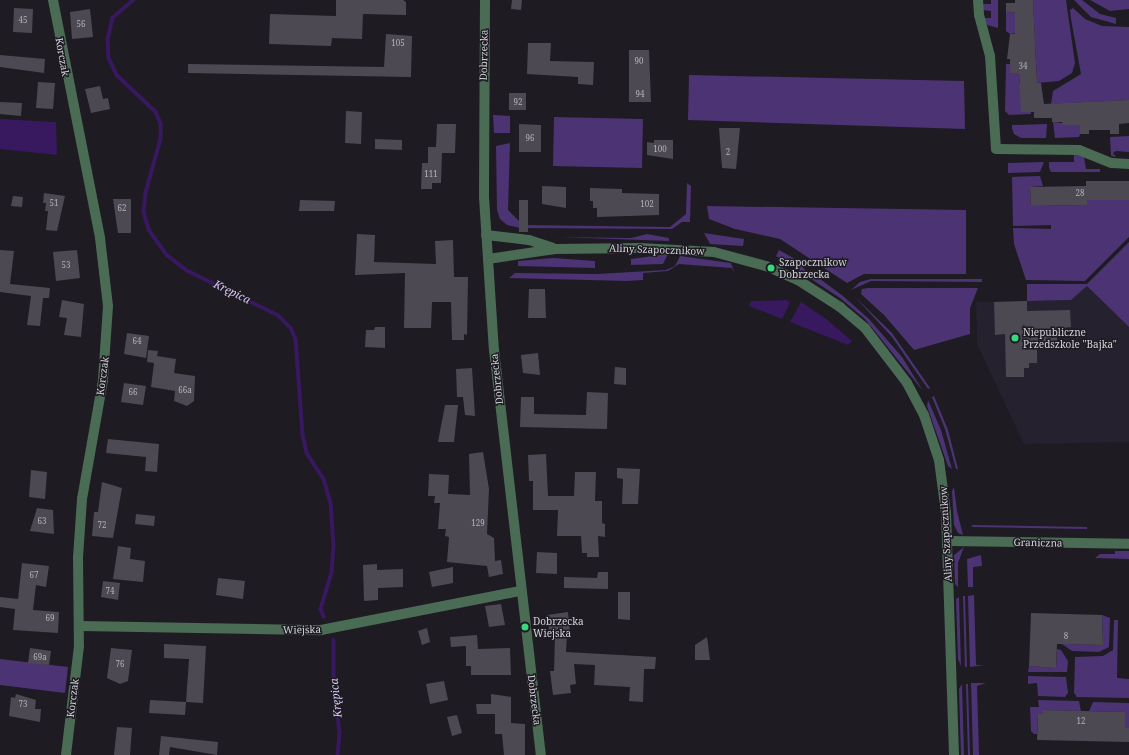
<!DOCTYPE html>
<html>
<head>
<meta charset="utf-8">
<style>
  body { margin:0 }
  #map { position:relative; width:1129px; height:755px; overflow:hidden; background:#1e1b23; font-family:"Noto Serif",serif }
  div>[style] { position:absolute }
  .built>* { inset:0; background:#26212f }
  .green>* { inset:0; background:#4c3373 }
  .water>* { inset:0; background:#38185f }
  .stream>* { height:3.5px; margin:-1.75px; padding:0 1.75px; transform-origin:1.75px; border-radius:1.75px; background:#38185f }
  .building>* { inset:0; background:#4c4953 }
  .minor>* { height:10px; margin:-5px; padding:0 5px; transform-origin:5px; border-radius:5px; background:#4a6b54 }
  .dots>* { width:11px; height:11px; translate:-50% -50%; box-sizing:border-box; border:2px solid #1e1b23; border-radius:50% }
  span { translate:-50% -50%; white-space:nowrap; text-align:center; line-height:1.15; -webkit-text-stroke:3px #1e1b23; paint-order:stroke }
  .number-label { font-size:8px; color:#b2b0b8 }
  .number-label span { -webkit-text-stroke-width:0 }
  .street-label { font-size:10px; color:#d4d3d9 }
  .poi-label { font-size:10px; color:#d4d3d9 }
  .left { translate:0 -50%; text-align:left }
  .water-label { font-size:11px; color:#d6c8f3; font-style:italic }
</style>
</head>
<body>
<div id="map">
  <div class="built">
    <div style="clip-path:polygon(1087px 286px,1129px 327px,1129px 442px,1024px 444px,977px 344px,976px 302px,1071px 300px)"></div>
  </div>
  <div class="green">
    <div style="clip-path:polygon(991px 0,998px 0,998px 28px,987px 25px,983px 18px,991px 18px,991px 11px,983px 10px,983px 4px,991px 4px)"></div>
    <div style="clip-path:polygon(1033px 0,1066px 0,1075px 63px,1072px 73px,1059px 81px,1037px 83px)"></div>
    <div style="clip-path:polygon(1074px 0,1082px 0,1100px 14px,1116px 18px,1116px 24px,1091px 17px)"></div>
    <div style="clip-path:polygon(1090px 0,1129px 0,1129px 9px,1110px 11px)"></div>
    <div style="clip-path:polygon(1073px 8px,1085px 19px,1102px 26px,1129px 27px,1129px 100px,1051px 104px,1053px 91px,1081px 74px,1071px 19px,1070px 10px)"></div>
    <div style="clip-path:polygon(1015px 12px,1019px 33px,1010px 34px,1006px 31px,1006px 13px)"></div>
    <div style="clip-path:polygon(1006px 64px,1010px 64px,1010px 73px,1019px 73px,1019px 83px,1022px 84px,1021px 112px,1031px 112px,1031px 114px,1009px 115px,1005px 111px)"></div>
    <div style="clip-path:polygon(689px 75px,964px 81px,965px 129px,688px 120px)"></div>
    <div style="clip-path:polygon(493px 115px,510px 116px,510px 133px,494px 133px)"></div>
    <div style="clip-path:polygon(554px 117px,643px 119px,642px 168px,553px 166px)"></div>
    <div style="clip-path:polygon(1053px 122px,1080px 125px,1080px 134px,1079px 137px,1055px 138px)"></div>
    <div style="clip-path:polygon(1047px 124px,1046px 138px,1021px 138px,1014px 134px,1012px 128px,1012px 125px)"></div>
    <div style="clip-path:polygon(1129px 136px,1129px 152px,1116px 151px,1113px 153px,1116px 157px,1111px 156px,1110px 137px)"></div>
    <div style="clip-path:polygon(510px 143px,508px 210px,523px 225px,670px 227px,686px 214px,687px 183px,691px 186px,690px 222px,682px 222px,672px 229px,521px 228px,507px 225px,500px 219px,497px 210px,496px 146px)"></div>
    <div style="clip-path:polygon(1074px 153px,1084px 157px,1086px 169px,1100px 169px,1100px 172px,1051px 172px,1049px 168px,1049px 162px,1074px 162px)"></div>
    <div style="clip-path:polygon(1044px 162px,1040px 172px,1008px 173px,1008px 163px)"></div>
    <div style="clip-path:polygon(1040px 176px,1043px 186px,1030px 187px,1031px 206px,1086px 205px,1087px 200px,1129px 200px,1129px 237px,1085px 281px,1026px 280px,1014px 244px,1013px 228px,1051px 229px,1051px 225px,1013px 226px,1012px 177px)"></div>
    <div style="clip-path:polygon(707px 206px,966px 210px,966px 274px,864px 274px,847px 283px,780px 239px,735px 229px,709px 219px)"></div>
    <div style="clip-path:polygon(704px 233px,744px 239px,743px 246px,710px 244px)"></div>
    <div style="clip-path:polygon(647px 234px,669px 238px,669px 241px,559px 237px,631px 238px)"></div>
    <div style="clip-path:polygon(1129px 242px,1129px 327px,1087px 286px,1071px 300px,1027px 301px,1027px 284px,1087px 284px)"></div>
    <div style="clip-path:polygon(779px 250px,795px 259px,810px 275px,812px 273px,843px 296px,869px 319px,902px 357px,923px 391px,865px 319px,840px 298px,776px 256px)"></div>
    <div style="clip-path:polygon(668px 254px,663px 264px,631px 265px,631px 259px)"></div>
    <div style="clip-path:polygon(680px 256px,731px 263px,735px 274px,732px 268px,679px 264px,668px 271px,643px 273px,643px 280px,627px 281px,509px 278px,515px 273px,597px 274px,666px 270px,675px 266px)"></div>
    <div style="clip-path:polygon(553px 258px,595px 261px,595px 268px,518px 266px,518px 261px)"></div>
    <div style="clip-path:polygon(871px 279px,982px 279px,982px 282px,871px 281px,851px 290px,860px 282px)"></div>
    <div style="clip-path:polygon(868px 288px,978px 288px,970px 308px,970px 334px,914px 350px,884px 315px,861px 294px,862px 289px)"></div>
    <div style="clip-path:polygon(854px 296px,892px 333px,930px 388px,928px 389px,892px 337px)"></div>
    <div style="clip-path:polygon(934px 396px,948px 430px,958px 469px,956px 469px,945px 429px,932px 397px)"></div>
    <div style="clip-path:polygon(928px 400px,941px 430px,952px 469px,948px 466px,927px 406px)"></div>
    <div style="clip-path:polygon(954px 487px,957px 511px,963px 535px,958px 533px,954px 525px,952px 491px)"></div>
    <div style="clip-path:polygon(971px 525px,1087px 527px,1087px 529px,973px 527px)"></div>
    <div style="clip-path:polygon(964px 547px,958px 563px,958px 587px,955px 584px,954px 555px)"></div>
    <div style="clip-path:polygon(1115px 551px,1129px 551px,1129px 559px,1095px 558px,1100px 554px,1115px 554px)"></div>
    <div style="clip-path:polygon(981px 555px,982px 566px,973px 567px,973px 587px,968px 587px,967px 559px)"></div>
    <div style="clip-path:polygon(974px 595px,976px 665px,985px 665px,970px 667px,968px 596px)"></div>
    <div style="clip-path:polygon(963px 596px,965px 596px,967px 667px,965px 667px)"></div>
    <div style="clip-path:polygon(959px 597px,961px 666px,958px 659px,956px 599px)"></div>
    <div style="clip-path:polygon(1102px 615px,1110px 618px,1109px 647px,1099px 652px,1072px 651px,1062px 644px,1103px 645px)"></div>
    <div style="clip-path:polygon(1114px 620px,1118px 620px,1117px 678px,1129px 679px,1129px 698px,1077px 697px,1074px 693px,1075px 657px,1103px 656px,1113px 650px)"></div>
    <div style="clip-path:polygon(1057px 649px,1061px 650px,1068px 661px,1067px 672px,1028px 672px,1029px 666px,1056px 668px)"></div>
    <div style="clip-path:polygon(0 659px,68px 667px,65px 693px,0 685px)"></div>
    <div style="clip-path:polygon(1028px 676px,1066px 677px,1068px 693px,1065px 697px,1038px 696px,1037px 683px,1028px 684px)"></div>
    <div style="clip-path:polygon(971px 683px,986px 683px,977px 686px,979px 755px,973px 755px)"></div>
    <div style="clip-path:polygon(962px 684px,964px 755px,961px 755px,959px 689px)"></div>
    <div style="clip-path:polygon(966px 684px,968px 684px,970px 755px,968px 755px)"></div>
    <div style="clip-path:polygon(1038px 700px,1079px 701px,1081px 711px,1043px 710px,1043px 714px,1038px 714px,1037px 734px,1034px 734px,1031px 731px,1030px 707px,1039px 707px)"></div>
    <div style="clip-path:polygon(1093px 702px,1129px 703px,1129px 728px,1125px 728px,1125px 712px,1089px 711px)"></div>
  </div>
  <div class="water">
    <div style="clip-path:polygon(0 119px,56px 122px,57px 155px,0 149px)"></div>
    <div style="clip-path:polygon(786px 300px,790px 303px,782px 319px,749px 306px,751px 301px)"></div>
    <div style="clip-path:polygon(801px 302px,825px 318px,852px 341px,848px 345px,790px 322px)"></div>
  </div>
  <div class="stream">
    <div style="left:134px;top:0;width:28px;rotate:139deg"></div>
    <div style="left:113px;top:18px;width:22px;rotate:103deg"></div>
    <div style="left:108px;top:39px;width:19px;rotate:87deg"></div>
    <div style="left:109px;top:58px;width:19px;rotate:65deg"></div>
    <div style="left:117px;top:75px;width:54px;rotate:43.5deg"></div>
    <div style="left:156px;top:112px;width:13px;rotate:67deg"></div>
    <div style="left:161px;top:124px;width:15px;rotate:90deg"></div>
    <div style="left:161px;top:139px;width:56px;rotate:105.5deg"></div>
    <div style="left:146px;top:193px;width:19px;rotate:96deg"></div>
    <div style="left:144px;top:212px;width:19px;rotate:74deg"></div>
    <div style="left:149px;top:230px;width:32px;rotate:54deg"></div>
    <div style="left:168px;top:256px;width:25px;rotate:37deg"></div>
    <div style="left:188px;top:271px;width:100px;rotate:26.1deg"></div>
    <div style="left:278px;top:315px;width:18px;rotate:45deg"></div>
    <div style="left:291px;top:328px;width:12px;rotate:66deg"></div>
    <div style="left:296px;top:339px;width:96px;rotate:85.8deg"></div>
    <div style="left:303px;top:435px;width:18px;rotate:77deg"></div>
    <div style="left:307px;top:453px;width:31px;rotate:57deg"></div>
    <div style="left:324px;top:479px;width:26px;rotate:74deg"></div>
    <div style="left:331px;top:504px;width:41px;rotate:85.8deg"></div>
    <div style="left:334px;top:545px;width:28px;rotate:94deg"></div>
    <div style="left:332px;top:573px;width:38px;rotate:107deg"></div>
    <div style="left:321px;top:609px;width:8px;rotate:67deg"></div>
    <div style="left:334px;top:640px;width:39px;rotate:90deg"></div>
    <div style="left:334px;top:679px;width:54px;rotate:83.7deg"></div>
    <div style="left:340px;top:733px;width:22px;rotate:95deg"></div>
  </div>
  <div class="building">
    <div style="clip-path:polygon(336px 0,403px 0,406px 2px,406px 15px,363px 14px,362px 39px,332px 38px,331px 46px,269px 44px,270px 14px,336px 16px)"></div>
    <div style="clip-path:polygon(512px 0,522px 0,521px 10px,511px 9px)"></div>
    <div style="clip-path:polygon(1015px 0,1033px 0,1037px 83px,1041px 83px,1044px 104px,1129px 100px,1129px 123px,1119px 124px,1119px 134px,1110px 134px,1110px 130px,1089px 130px,1089px 134px,1080px 134px,1080px 125px,1063px 125px,1062px 122px,1052px 122px,1052px 118px,1034px 118px,1034px 112px,1021px 112px,1019px 73px,1010px 73px,1010px 59px,1007px 59px,1010px 34px,1015px 34px,1015px 12px,1006px 13px,1006px 3px,1015px 3px)"></div>
    <div style="clip-path:polygon(14px 8px,33px 9px,32px 33px,13px 32px)"></div>
    <div style="clip-path:polygon(90px 9px,93px 37px,72px 39px,70px 12px)"></div>
    <div style="clip-path:polygon(386px 34px,412px 36px,411px 77px,188px 73px,188px 64px,384px 67px)"></div>
    <div style="clip-path:polygon(528px 43px,551px 43px,550px 61px,594px 62px,593px 85px,578px 84px,578px 77px,527px 74px)"></div>
    <div style="clip-path:polygon(629px 50px,649px 50px,651px 102px,629px 102px)"></div>
    <div style="clip-path:polygon(0 55px,45px 59px,44px 73px,0 67px)"></div>
    <div style="clip-path:polygon(38px 82px,55px 83px,53px 109px,36px 108px)"></div>
    <div style="clip-path:polygon(100px 86px,103px 99px,108px 98px,110px 109px,91px 113px,85px 89px)"></div>
    <div style="clip-path:polygon(509px 93px,526px 93px,526px 110px,509px 110px)"></div>
    <div style="clip-path:polygon(0 102px,22px 103px,21px 116px,0 114px)"></div>
    <div style="clip-path:polygon(346px 111px,362px 112px,361px 144px,345px 143px)"></div>
    <div style="clip-path:polygon(437px 124px,456px 124px,455px 153px,442px 153px,441px 183px,432px 183px,432px 189px,421px 189px,422px 163px,428px 163px,428px 147px,436px 147px)"></div>
    <div style="clip-path:polygon(519px 124px,541px 125px,541px 152px,519px 152px)"></div>
    <div style="clip-path:polygon(719px 128px,740px 128px,736px 169px,722px 168px)"></div>
    <div style="clip-path:polygon(375px 139px,402px 140px,402px 150px,375px 149px)"></div>
    <div style="clip-path:polygon(654px 140px,673px 140px,673px 159px,647px 155px,647px 142px,654px 143px)"></div>
    <div style="clip-path:polygon(1086px 181px,1129px 181px,1129px 200px,1087px 200px,1087px 205px,1031px 206px,1030px 187px,1086px 186px)"></div>
    <div style="clip-path:polygon(542px 186px,566px 187px,566px 208px,542px 204px)"></div>
    <div style="clip-path:polygon(590px 188px,622px 189px,622px 193px,659px 194px,659px 215px,597px 217px,597px 208px,593px 208px,593px 201px,590px 201px)"></div>
    <div style="clip-path:polygon(44px 193px,65px 196px,57px 231px,46px 230px,48px 211px,45px 211px,46px 203px,43px 203px)"></div>
    <div style="clip-path:polygon(13px 196px,23px 197px,22px 207px,11px 206px)"></div>
    <div style="clip-path:polygon(113px 199px,131px 199px,131px 233px,118px 233px)"></div>
    <div style="clip-path:polygon(300px 200px,335px 201px,334px 211px,299px 211px)"></div>
    <div style="clip-path:polygon(519px 200px,528px 200px,528px 232px,519px 232px)"></div>
    <div style="clip-path:polygon(357px 234px,375px 235px,374px 262px,436px 264px,435px 241px,453px 240px,454px 277px,468px 277px,467px 335px,464px 334px,464px 340px,452px 340px,451px 302px,432px 302px,431px 328px,404px 328px,405px 273px,355px 275px)"></div>
    <div style="clip-path:polygon(0 250px,14px 251px,10px 284px,50px 288px,49px 298px,43px 298px,40px 326px,27px 325px,31px 296px,0 292px)"></div>
    <div style="clip-path:polygon(77px 250px,80px 278px,56px 281px,53px 252px)"></div>
    <div style="clip-path:polygon(529px 289px,545px 289px,546px 318px,528px 318px)"></div>
    <div style="clip-path:polygon(62px 300px,84px 304px,81px 337px,64px 335px,67px 318px,59px 317px)"></div>
    <div style="clip-path:polygon(1027px 301px,1027px 311px,1070px 310px,1071px 327px,1062px 328px,1063px 333px,1057px 333px,1057px 342px,1037px 342px,1037px 363px,1029px 363px,1029px 368px,1024px 368px,1024px 377px,1006px 377px,1005px 334px,995px 335px,994px 302px)"></div>
    <div style="clip-path:polygon(375px 327px,385px 327px,385px 348px,365px 347px,366px 330px,374px 330px)"></div>
    <div style="clip-path:polygon(127px 333px,149px 336px,146px 358px,124px 354px)"></div>
    <div style="clip-path:polygon(148px 350px,158px 351px,157px 356px,176px 359px,174px 373px,195px 376px,194px 401px,187px 406px,174px 401px,175px 391px,151px 387px,154px 363px,147px 362px)"></div>
    <div style="clip-path:polygon(538px 353px,540px 375px,523px 373px,521px 355px)"></div>
    <div style="clip-path:polygon(615px 367px,626px 368px,626px 385px,614px 384px)"></div>
    <div style="clip-path:polygon(472px 368px,475px 416px,465px 415px,463px 397px,457px 397px,456px 369px)"></div>
    <div style="clip-path:polygon(124px 383px,146px 386px,143px 405px,121px 402px)"></div>
    <div style="clip-path:polygon(587px 392px,608px 393px,607px 429px,520px 427px,521px 397px,534px 397px,534px 414px,586px 415px)"></div>
    <div style="clip-path:polygon(445px 405px,458px 405px,454px 442px,438px 442px)"></div>
    <div style="clip-path:polygon(108px 439px,159px 444px,157px 472px,145px 471px,146px 457px,106px 453px)"></div>
    <div style="clip-path:polygon(483px 452px,489px 489px,487px 534px,494px 538px,495px 561px,501px 560px,503px 574px,489px 577px,487px 566px,447px 562px,449px 537px,445px 536px,446px 529px,438px 529px,440px 503px,434px 503px,435px 496px,428px 496px,429px 474px,449px 475px,448px 494px,470px 495px,469px 454px)"></div>
    <div style="clip-path:polygon(546px 454px,548px 496px,574px 496px,575px 472px,596px 472px,595px 501px,602px 501px,602px 523px,605px 524px,605px 537px,598px 536px,599px 557px,587px 557px,587px 553px,582px 553px,581px 536px,557px 536px,558px 510px,533px 510px,533px 481px,529px 481px,528px 455px)"></div>
    <div style="clip-path:polygon(617px 468px,640px 469px,638px 504px,622px 504px,623px 479px,617px 478px)"></div>
    <div style="clip-path:polygon(31px 470px,47px 472px,45px 499px,29px 497px)"></div>
    <div style="clip-path:polygon(102px 482px,122px 488px,113px 538px,92px 536px,94px 512px,98px 512px)"></div>
    <div style="clip-path:polygon(37px 508px,53px 510px,54px 534px,30px 531px)"></div>
    <div style="clip-path:polygon(136px 514px,155px 516px,154px 526px,135px 524px)"></div>
    <div style="clip-path:polygon(118px 546px,131px 548px,130px 559px,145px 561px,143px 582px,113px 579px)"></div>
    <div style="clip-path:polygon(537px 552px,557px 553px,557px 574px,536px 573px)"></div>
    <div style="clip-path:polygon(22px 563px,49px 566px,46px 587px,36px 585px,33px 610px,59px 612px,58px 633px,13px 630px,15px 609px,0 607px,0 597px,18px 599px)"></div>
    <div style="clip-path:polygon(377px 564px,377px 570px,403px 569px,403px 587px,378px 588px,378px 600px,364px 601px,363px 565px)"></div>
    <div style="clip-path:polygon(453px 567px,453px 583px,432px 587px,429px 572px)"></div>
    <div style="clip-path:polygon(598px 572px,608px 572px,608px 589px,564px 588px,564px 577px,597px 578px)"></div>
    <div style="clip-path:polygon(218px 578px,245px 581px,243px 599px,216px 595px)"></div>
    <div style="clip-path:polygon(103px 581px,120px 583px,118px 600px,101px 597px)"></div>
    <div style="clip-path:polygon(618px 592px,630px 592px,630px 620px,618px 619px)"></div>
    <div style="clip-path:polygon(501px 604px,505px 625px,489px 627px,485px 606px)"></div>
    <div style="clip-path:polygon(568px 612px,570px 633px,567px 634px,566px 652px,656px 657px,655px 669px,644px 669px,643px 702px,629px 701px,630px 687px,594px 685px,595px 665px,574px 664px,576px 684px,570px 685px,571px 693px,553px 695px,550px 671px,554px 671px,555px 635px,550px 636px,547px 615px)"></div>
    <div style="clip-path:polygon(1031px 613px,1102px 615px,1103px 645px,1057px 644px,1056px 668px,1029px 666px)"></div>
    <div style="clip-path:polygon(427px 628px,430px 642px,422px 645px,418px 631px)"></div>
    <div style="clip-path:polygon(477px 635px,478px 649px,510px 648px,511px 675px,471px 675px,471px 666px,466px 666px,466px 646px,451px 647px,450px 637px)"></div>
    <div style="clip-path:polygon(707px 637px,710px 660px,695px 660px,695px 645px)"></div>
    <div style="clip-path:polygon(164px 644px,206px 646px,203px 703px,186px 702px,189px 659px,164px 658px)"></div>
    <div style="clip-path:polygon(30px 648px,51px 651px,49px 665px,28px 663px)"></div>
    <div style="clip-path:polygon(111px 648px,132px 650px,128px 681px,120px 684px,107px 678px)"></div>
    <div style="clip-path:polygon(444px 681px,448px 700px,430px 704px,426px 684px)"></div>
    <div style="clip-path:polygon(16px 694px,36px 700px,35px 709px,41px 709px,40px 722px,9px 716px,11px 697px,15px 698px)"></div>
    <div style="clip-path:polygon(491px 694px,511px 697px,511px 723px,525px 724px,525px 755px,504px 755px,502px 734px,495px 734px,495px 714px,477px 714px,476px 704px,491px 704px)"></div>
    <div style="clip-path:polygon(150px 700px,186px 702px,185px 715px,149px 713px)"></div>
    <div style="clip-path:polygon(1043px 710px,1125px 712px,1125px 728px,1129px 728px,1129px 742px,1037px 740px,1038px 714px,1043px 714px)"></div>
    <div style="clip-path:polygon(457px 715px,462px 733px,452px 736px,447px 717px)"></div>
    <div style="clip-path:polygon(117px 727px,132px 728px,130px 755px,114px 755px)"></div>
    <div style="clip-path:polygon(161px 736px,218px 742px,217px 755px,170px 747px,169px 755px,159px 755px)"></div>
  </div>
  <div class="minor">
    <div style="left:53px;top:0;width:243px;rotate:78.8deg"></div>
    <div style="left:100px;top:238px;width:68px;rotate:83.3deg"></div>
    <div style="left:108px;top:306px;width:74px;rotate:93.9deg"></div>
    <div style="left:103px;top:380px;width:121px;rotate:100deg"></div>
    <div style="left:82px;top:499px;width:58px;rotate:93.9deg"></div>
    <div style="left:78px;top:557px;width:89px;rotate:89.4deg"></div>
    <div style="left:79px;top:646px;width:110px;rotate:96.8deg"></div>
    <div style="left:485px;top:0;width:197px;rotate:90.3deg"></div>
    <div style="left:484px;top:197px;width:153px;rotate:86.3deg"></div>
    <div style="left:494px;top:350px;width:408px;rotate:83.4deg"></div>
    <div style="left:978px;top:0;width:15px;rotate:86deg"></div>
    <div style="left:979px;top:15px;width:42px;rotate:75deg"></div>
    <div style="left:990px;top:56px;width:93px;rotate:86.3deg"></div>
    <div style="left:996px;top:149px;width:83px;rotate:0.7deg"></div>
    <div style="left:1079px;top:150px;width:35px;rotate:22deg"></div>
    <div style="left:1112px;top:163px;width:17px;rotate:3deg"></div>
    <div style="left:486px;top:235px;width:43px;rotate:6.6deg"></div>
    <div style="left:529px;top:240px;width:25px;rotate:18deg"></div>
    <div style="left:488px;top:259px;width:68px;rotate:-8.5deg"></div>
    <div style="left:555px;top:249px;width:85px;rotate:-0.7deg"></div>
    <div style="left:640px;top:248px;width:74px;rotate:3.1deg"></div>
    <div style="left:714px;top:252px;width:54px;rotate:15.1deg"></div>
    <div style="left:766px;top:266px;width:35px;rotate:24deg"></div>
    <div style="left:798px;top:280px;width:50px;rotate:32.7deg"></div>
    <div style="left:840px;top:307px;width:33px;rotate:40deg"></div>
    <div style="left:865px;top:328px;width:69px;rotate:52.6deg"></div>
    <div style="left:907px;top:383px;width:36px;rotate:62deg"></div>
    <div style="left:924px;top:415px;width:47px;rotate:71.6deg"></div>
    <div style="left:939px;top:460px;width:53px;rotate:82.5deg"></div>
    <div style="left:946px;top:513px;width:242px;rotate:88.1deg"></div>
    <div style="left:947px;top:541px;width:182px;rotate:0.9deg"></div>
    <div style="left:80px;top:626px;width:241px;rotate:1deg"></div>
    <div style="left:321px;top:630px;width:203px;rotate:-11.1deg"></div>
  </div>
  <div class="dots">
    <div style="left:771px;top:268px;background:#3bd77f"></div>
    <div style="left:1015px;top:338px;background:#3bd77f"></div>
    <div style="left:525px;top:627px;background:#3bd77f"></div>
  </div>
  <div class="number-label">
    <span style="left:23px;top:20px">45</span>
    <span style="left:81px;top:24px">56</span>
    <span style="left:398px;top:43px">105</span>
    <span style="left:639px;top:61px">90</span>
    <span style="left:1023px;top:66px">34</span>
    <span style="left:640px;top:94px">94</span>
    <span style="left:518px;top:102px">92</span>
    <span style="left:530px;top:138px">96</span>
    <span style="left:660px;top:149px">100</span>
    <span style="left:728px;top:152px">2</span>
    <span style="left:431px;top:174px">111</span>
    <span style="left:1080px;top:193px">28</span>
    <span style="left:54px;top:203px">51</span>
    <span style="left:647px;top:204px">102</span>
    <span style="left:122px;top:208px">62</span>
    <span style="left:66px;top:265px">53</span>
    <span style="left:137px;top:341px">64</span>
    <span style="left:185px;top:390px">66a</span>
    <span style="left:133px;top:392px">66</span>
    <span style="left:42px;top:521px">63</span>
    <span style="left:478px;top:523px">129</span>
    <span style="left:102px;top:525px">72</span>
    <span style="left:34px;top:575px">67</span>
    <span style="left:110px;top:591px">74</span>
    <span style="left:50px;top:618px">69</span>
    <span style="left:1066px;top:636px">8</span>
    <span style="left:40px;top:657px">69a</span>
    <span style="left:120px;top:664px">76</span>
    <span style="left:23px;top:704px">73</span>
    <span style="left:1081px;top:721px">12</span>
  </div>
  <div class="street-label">
    <span style="left:484px;top:55px;rotate:-89deg">Dobrzecka</span>
    <span style="left:62px;top:57px;rotate:80deg">Korczak</span>
    <span style="left:657px;top:250px;rotate:2deg">Aliny Szapocznikow</span>
    <span style="left:103px;top:376px;rotate:-82deg">Korczak</span>
    <span style="left:497px;top:379px;rotate:-96deg">Dobrzecka</span>
    <span style="left:946px;top:534px;rotate:-93deg">Aliny Szapocznikow</span>
    <span style="left:1038px;top:543px;rotate:1deg">Graniczna</span>
    <span style="left:302px;top:630px;rotate:-1deg">Wiejska</span>
    <span style="left:73px;top:698px;rotate:-83deg">Korczak</span>
    <span style="left:534px;top:700px;rotate:83deg">Dobrzecka</span>
  </div>
  <div class="poi-label">
    <span class="left" style="left:779px;top:268px">Szapocznikow<br>Dobrzecka</span>
    <span class="left" style="left:1023px;top:338px">Niepubliczne<br>Przedszkole "Bajka"</span>
    <span class="left" style="left:533px;top:627px">Dobrzecka<br>Wiejska</span>
  </div>
  <div class="water-label">
    <span style="left:232px;top:292px;rotate:26deg">Krępica</span>
    <span style="left:336px;top:698px;rotate:-96deg">Krępica</span>
  </div>
</div>
</body>
</html>
